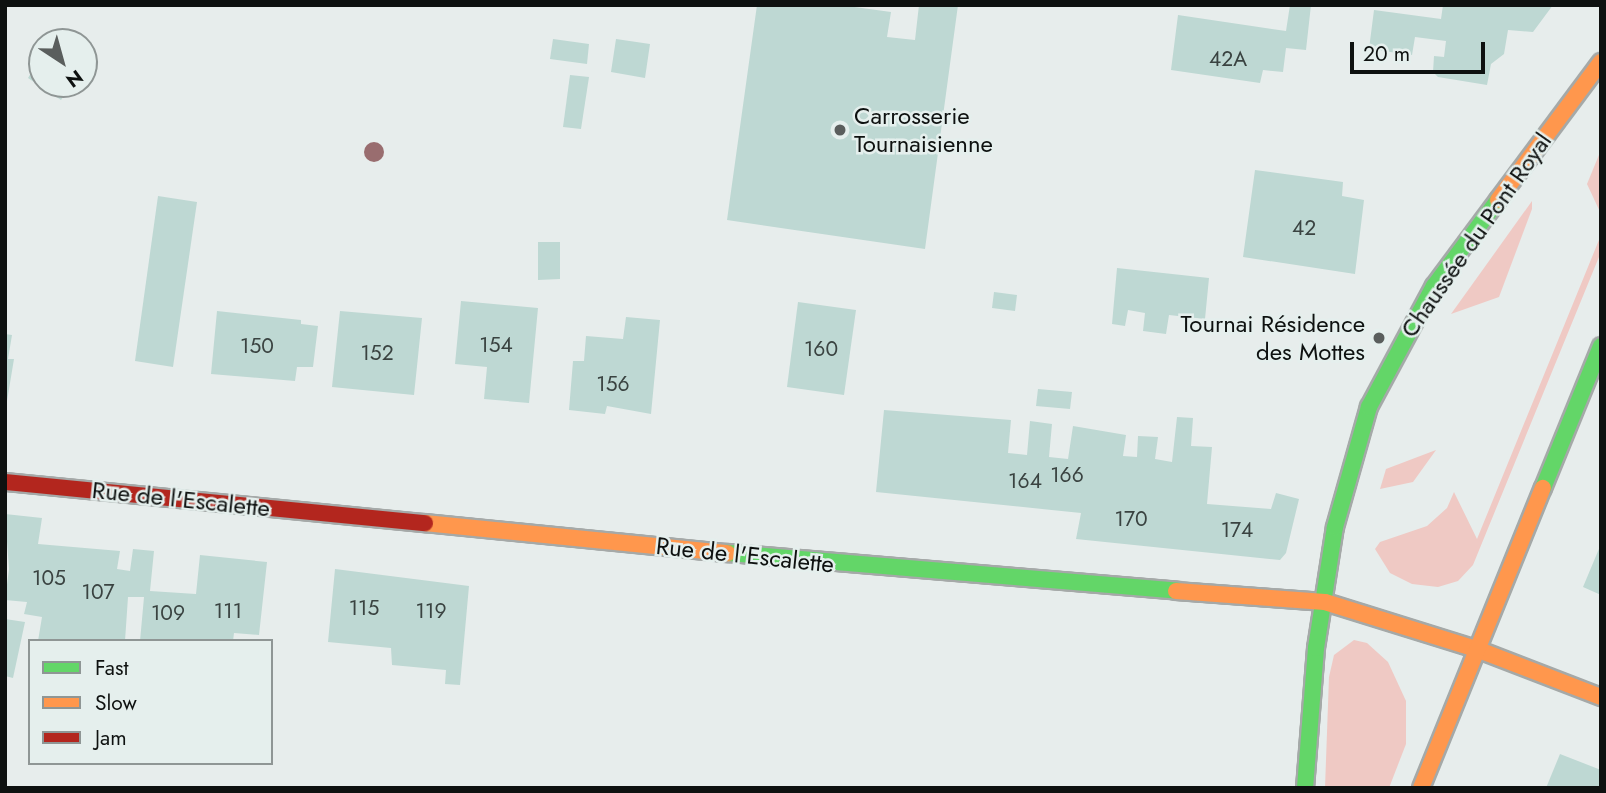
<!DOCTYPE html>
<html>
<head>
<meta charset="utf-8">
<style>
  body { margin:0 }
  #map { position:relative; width:1606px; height:793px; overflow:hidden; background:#e7edec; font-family:Jost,sans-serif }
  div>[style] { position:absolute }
  .green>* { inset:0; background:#efc9c4 }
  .building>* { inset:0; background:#bed8d3 }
  .roads { filter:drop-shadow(2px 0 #a5a9a8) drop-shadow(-2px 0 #a5a9a8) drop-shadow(0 2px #a5a9a8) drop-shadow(0 -2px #a5a9a8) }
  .fast>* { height:16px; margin:-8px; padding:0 8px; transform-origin:8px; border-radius:8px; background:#63d668 }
  .slow>* { height:16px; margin:-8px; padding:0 8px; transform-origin:8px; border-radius:8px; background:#ff974d }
  .jam>* { height:16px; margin:-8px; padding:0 8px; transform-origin:8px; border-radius:8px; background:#b3261e }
  .trees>* { width:20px; height:20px; margin:-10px; border-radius:50%; background:#996d6f }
  .dots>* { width:19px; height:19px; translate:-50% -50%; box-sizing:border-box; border:4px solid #e5efed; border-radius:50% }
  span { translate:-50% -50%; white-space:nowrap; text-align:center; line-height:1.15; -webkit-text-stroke:5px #e5efed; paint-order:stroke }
  .number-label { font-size:21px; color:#3a4341 }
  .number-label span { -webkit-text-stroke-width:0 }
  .poi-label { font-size:24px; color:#0e1110 }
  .left { translate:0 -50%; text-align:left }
  .right { translate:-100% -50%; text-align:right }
  .street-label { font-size:24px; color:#0e1110 }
  .frame { position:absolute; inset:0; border:7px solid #0e1110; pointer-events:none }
  .legend { position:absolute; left:28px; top:639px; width:245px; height:126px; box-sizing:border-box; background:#e5efed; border:2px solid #8f9695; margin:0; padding:9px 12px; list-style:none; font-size:21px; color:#0e1110 }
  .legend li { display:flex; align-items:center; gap:14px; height:35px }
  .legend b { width:35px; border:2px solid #8f9695 }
  .north { position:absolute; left:28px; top:28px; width:70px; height:70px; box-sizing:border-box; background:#e5efed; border:2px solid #8f9695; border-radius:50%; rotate:144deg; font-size:19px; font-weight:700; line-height:28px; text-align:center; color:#0e1110 }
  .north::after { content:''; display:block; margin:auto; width:24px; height:32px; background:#5a5e5d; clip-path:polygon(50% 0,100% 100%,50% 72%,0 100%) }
  .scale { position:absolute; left:1350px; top:42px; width:135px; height:32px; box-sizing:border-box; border:4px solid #0e1110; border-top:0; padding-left:9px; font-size:21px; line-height:24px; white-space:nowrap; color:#0e1110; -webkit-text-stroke:5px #e5efed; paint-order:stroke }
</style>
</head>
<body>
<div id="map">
  <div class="green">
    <div style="clip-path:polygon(1601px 150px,1601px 214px,1587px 184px)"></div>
    <div style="clip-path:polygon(1532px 201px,1532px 209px,1499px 297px,1451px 314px)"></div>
    <div style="clip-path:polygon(1601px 235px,1601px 252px,1473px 565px,1458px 581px,1438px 587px,1412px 584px,1390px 573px,1375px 549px,1380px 542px,1427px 526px,1447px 508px,1454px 492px,1477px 539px)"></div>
    <div style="clip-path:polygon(1436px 450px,1413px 482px,1380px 489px,1386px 469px)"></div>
    <div style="clip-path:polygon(1354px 640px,1367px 643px,1388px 662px,1406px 701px,1406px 744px,1389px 788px,1325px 788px,1329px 677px,1334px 655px)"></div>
  </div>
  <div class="building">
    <div style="clip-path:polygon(757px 5px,840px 5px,891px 12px,887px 37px,915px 40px,919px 5px,958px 5px,925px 249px,727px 220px)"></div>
    <div style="clip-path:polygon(1290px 5px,1311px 5px,1306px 50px,1286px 48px,1283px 72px,1263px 70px,1260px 83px,1171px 70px,1178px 15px,1286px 31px)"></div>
    <div style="clip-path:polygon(1443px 5px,1553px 5px,1533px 32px,1508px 30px,1504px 54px,1491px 64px,1487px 85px,1438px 77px,1433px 72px,1434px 56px,1444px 57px,1446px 41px,1415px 37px,1412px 55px,1369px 49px,1374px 10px,1441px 19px)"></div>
    <div style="clip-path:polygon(553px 39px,589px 44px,587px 64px,550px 59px)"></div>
    <div style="clip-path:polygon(616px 39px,650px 44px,645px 78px,611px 72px)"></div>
    <div style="clip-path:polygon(42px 55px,42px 84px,72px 84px,61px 100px,28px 78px)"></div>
    <div style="clip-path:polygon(570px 75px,589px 77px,581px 129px,563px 127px)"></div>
    <div style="clip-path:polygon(1255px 170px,1343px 182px,1342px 196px,1364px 200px,1355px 274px,1243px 257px)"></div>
    <div style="clip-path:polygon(158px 196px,197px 202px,173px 367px,135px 361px)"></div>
    <div style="clip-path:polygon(538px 242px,560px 242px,560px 279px,538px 280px)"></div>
    <div style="clip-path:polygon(1117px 268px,1209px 278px,1205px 319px,1169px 315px,1166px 334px,1143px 331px,1145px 313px,1128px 310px,1125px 326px,1112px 324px)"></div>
    <div style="clip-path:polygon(994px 292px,1017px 295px,1015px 311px,992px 308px)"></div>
    <div style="clip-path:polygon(461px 301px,538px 308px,529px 403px,484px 399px,487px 367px,455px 364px)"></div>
    <div style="clip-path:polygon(798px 302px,856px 310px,844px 395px,787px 387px)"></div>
    <div style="clip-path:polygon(217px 311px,301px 320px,301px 324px,318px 326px,313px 367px,297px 367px,295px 381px,211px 374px)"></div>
    <div style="clip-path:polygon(340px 311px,422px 318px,414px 395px,332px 387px)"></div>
    <div style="clip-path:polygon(626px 317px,660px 320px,651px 414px,607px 406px,605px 414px,569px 410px,573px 361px,584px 361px,586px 336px,623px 339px)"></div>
    <div style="clip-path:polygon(5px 334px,12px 335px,8px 359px,14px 359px,7px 401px)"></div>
    <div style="clip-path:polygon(1038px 389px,1072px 392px,1070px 409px,1036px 406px)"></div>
    <div style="clip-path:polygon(884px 410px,1011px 420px,1008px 453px,1027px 455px,1030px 421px,1052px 424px,1049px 457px,1068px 459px,1073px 426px,1126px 435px,1123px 456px,1137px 457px,1138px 436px,1158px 437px,1155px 459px,1172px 462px,1177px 417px,1193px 418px,1191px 446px,1212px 447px,1207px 504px,1271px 509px,1276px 493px,1299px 499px,1286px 553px,1280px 560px,1076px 539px,1081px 513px,876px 492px)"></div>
    <div style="clip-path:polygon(5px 514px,42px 518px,38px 544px,120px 551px,117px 569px,130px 571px,133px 549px,154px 551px,150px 591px,196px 594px,200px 555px,267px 562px,259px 635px,234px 633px,233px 641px,140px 641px,144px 597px,128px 597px,125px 641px,38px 641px,42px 617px,24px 614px,27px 602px,5px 600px,9px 569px)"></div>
    <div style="clip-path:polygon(1601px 544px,1601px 595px,1583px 587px)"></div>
    <div style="clip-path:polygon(335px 569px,469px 586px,460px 685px,445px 684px,446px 670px,392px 665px,391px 648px,328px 642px)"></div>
    <div style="clip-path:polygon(5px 619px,25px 622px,13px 678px,5px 676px)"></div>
    <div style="clip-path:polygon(1560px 754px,1601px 770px,1601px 788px,1546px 788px)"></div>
  </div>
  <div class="roads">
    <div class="fast">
      <div style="left:1543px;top:488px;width:153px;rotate:-67.8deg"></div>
      <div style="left:728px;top:553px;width:450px;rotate:4.8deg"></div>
      <div style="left:1305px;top:788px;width:140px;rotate:-85.5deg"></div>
      <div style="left:1316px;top:648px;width:122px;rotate:-81.1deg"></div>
      <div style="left:1335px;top:527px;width:125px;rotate:-74.2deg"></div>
      <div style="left:1369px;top:407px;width:137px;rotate:-61.8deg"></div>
      <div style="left:1434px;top:286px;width:107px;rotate:-53.3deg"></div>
    </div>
    <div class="slow">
      <div style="left:1498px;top:200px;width:172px;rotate:-53.3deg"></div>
      <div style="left:425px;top:523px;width:304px;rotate:5.7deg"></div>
      <div style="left:1176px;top:591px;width:149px;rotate:4.2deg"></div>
      <div style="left:1325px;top:602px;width:161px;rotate:17.3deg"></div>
      <div style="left:1479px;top:650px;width:131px;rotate:21.1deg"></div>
      <div style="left:1421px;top:788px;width:324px;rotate:-67.9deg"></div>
    </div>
    <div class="jam">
      <div style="left:5px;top:482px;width:422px;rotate:5.6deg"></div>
    </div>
  </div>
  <div class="trees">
    <div style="left:374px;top:152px"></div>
  </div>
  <div class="dots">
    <div style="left:840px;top:130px;background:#5a5e5d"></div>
    <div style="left:1379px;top:338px;background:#5a5e5d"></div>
  </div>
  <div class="number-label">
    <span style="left:1228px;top:59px">42A</span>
    <span style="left:1304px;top:228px">42</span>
    <span style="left:496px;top:345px">154</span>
    <span style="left:257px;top:346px">150</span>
    <span style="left:821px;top:349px">160</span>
    <span style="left:377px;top:353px">152</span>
    <span style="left:613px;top:384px">156</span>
    <span style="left:1067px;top:475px">166</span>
    <span style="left:1025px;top:481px">164</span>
    <span style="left:1131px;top:519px">170</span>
    <span style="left:1237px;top:530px">174</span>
    <span style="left:49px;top:578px">105</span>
    <span style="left:98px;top:592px">107</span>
    <span style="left:364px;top:608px">115</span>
    <span style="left:228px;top:611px">111</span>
    <span style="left:431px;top:611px">119</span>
    <span style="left:168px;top:613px">109</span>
  </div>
  <div class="poi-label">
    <span class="left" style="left:854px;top:130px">Carrosserie<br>Tournaisienne</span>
    <span class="right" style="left:1365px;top:338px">Tournai Résidence<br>des Mottes</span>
  </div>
  <div class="street-label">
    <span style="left:1476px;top:235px;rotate:-55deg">Chaussée du Pont Royal</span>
    <span style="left:181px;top:499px;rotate:6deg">Rue de l'Escalette</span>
    <span style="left:745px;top:555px;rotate:6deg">Rue de l'Escalette</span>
  </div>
  <div class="frame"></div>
  <ul class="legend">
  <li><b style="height:9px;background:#63d668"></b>Fast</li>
  <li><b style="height:9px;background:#ff974d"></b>Slow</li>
  <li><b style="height:9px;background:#b3261e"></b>Jam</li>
  </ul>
  <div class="north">N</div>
  <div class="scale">20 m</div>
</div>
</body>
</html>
